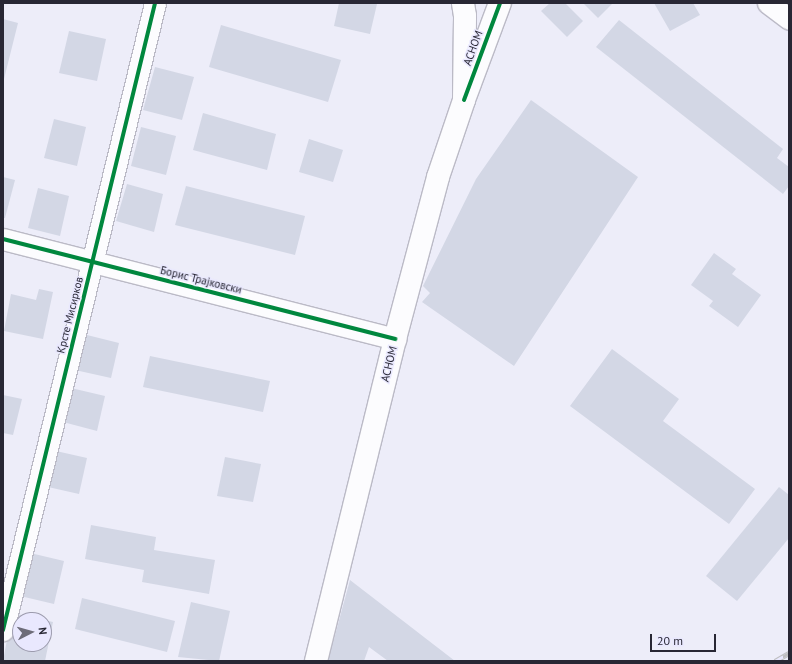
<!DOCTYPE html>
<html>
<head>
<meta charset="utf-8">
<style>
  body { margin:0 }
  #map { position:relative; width:792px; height:664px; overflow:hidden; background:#ededf9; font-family:"PT Sans",sans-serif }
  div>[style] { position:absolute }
  .building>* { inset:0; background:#d3d7e5 }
  .roads { filter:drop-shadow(1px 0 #bbbac6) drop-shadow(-1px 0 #bbbac6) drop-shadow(0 1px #bbbac6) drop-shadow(0 -1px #bbbac6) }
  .minor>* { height:21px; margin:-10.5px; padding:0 10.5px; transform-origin:10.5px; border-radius:10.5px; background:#fcfcfe }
  .tertiary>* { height:22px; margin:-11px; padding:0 11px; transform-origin:11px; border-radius:11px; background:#fcfcfe }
  .secondary>* { height:22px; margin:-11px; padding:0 11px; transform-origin:11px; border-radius:11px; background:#fcfcfe }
  .rail>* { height:4.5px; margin-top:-2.25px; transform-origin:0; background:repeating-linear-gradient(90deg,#e9e8fe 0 9px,#bebec1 0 18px); box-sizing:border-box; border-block:1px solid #bebec1 }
  .cycleway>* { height:4px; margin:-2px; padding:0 2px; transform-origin:2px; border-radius:2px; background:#00873e }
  span { translate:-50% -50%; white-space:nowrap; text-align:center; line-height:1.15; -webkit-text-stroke:3px #e9e8fe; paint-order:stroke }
  .street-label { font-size:11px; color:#282734 }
  .frame { position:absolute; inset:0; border:4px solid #282734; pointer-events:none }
  .north { position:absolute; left:12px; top:612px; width:40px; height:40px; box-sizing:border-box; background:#e9e8fe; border:1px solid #9c9bad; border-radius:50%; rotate:84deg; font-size:11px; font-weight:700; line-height:16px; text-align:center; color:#282734 }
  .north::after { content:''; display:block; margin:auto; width:14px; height:18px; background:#6d6c79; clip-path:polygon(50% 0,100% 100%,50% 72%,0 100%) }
  .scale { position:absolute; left:650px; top:634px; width:66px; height:18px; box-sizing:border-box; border:2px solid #282734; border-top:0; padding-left:5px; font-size:12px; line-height:14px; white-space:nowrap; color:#282734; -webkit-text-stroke:3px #e9e8fe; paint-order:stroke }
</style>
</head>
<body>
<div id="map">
  <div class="building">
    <div style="clip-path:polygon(339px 3px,377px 4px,370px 34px,334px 26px)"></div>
    <div style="clip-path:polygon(550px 3px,565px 3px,583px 21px,567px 37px,541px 11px)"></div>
    <div style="clip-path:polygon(583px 3px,613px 3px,598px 18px)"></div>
    <div style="clip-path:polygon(654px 3px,693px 3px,700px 15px,670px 31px)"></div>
    <div style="clip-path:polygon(3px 19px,18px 23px,4px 79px,3px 79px)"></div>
    <div style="clip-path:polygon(619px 20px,783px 149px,777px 158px,789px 167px,789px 186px,783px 194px,596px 47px)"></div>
    <div style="clip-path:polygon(221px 25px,341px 60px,328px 102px,209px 67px)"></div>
    <div style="clip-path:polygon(69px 31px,106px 39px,97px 81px,59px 73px)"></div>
    <div style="clip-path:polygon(155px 67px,194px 77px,182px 120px,143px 110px)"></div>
    <div style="clip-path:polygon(531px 100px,638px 177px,514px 366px,422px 302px,430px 293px,423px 286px,476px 179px)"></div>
    <div style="clip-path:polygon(203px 113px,276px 134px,267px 170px,193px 150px)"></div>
    <div style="clip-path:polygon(54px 119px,86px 127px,77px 166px,44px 158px)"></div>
    <div style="clip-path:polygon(141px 127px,176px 136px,166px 175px,131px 166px)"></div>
    <div style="clip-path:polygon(309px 139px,343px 150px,333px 182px,299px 172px)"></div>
    <div style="clip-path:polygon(3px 177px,15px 180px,5px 218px,3px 218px)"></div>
    <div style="clip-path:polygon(127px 184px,163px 194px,154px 232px,116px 221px)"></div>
    <div style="clip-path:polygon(186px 186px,305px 216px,295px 255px,175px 225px)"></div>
    <div style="clip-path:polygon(38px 188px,69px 196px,60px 236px,28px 228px)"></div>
    <div style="clip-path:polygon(714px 253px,736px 269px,732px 274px,761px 295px,738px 327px,709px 306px,713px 301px,691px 285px)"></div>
    <div style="clip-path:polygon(39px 289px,53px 292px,43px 339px,4px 331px,11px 294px,36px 300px)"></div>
    <div style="clip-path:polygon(83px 334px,119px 343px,111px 378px,75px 370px)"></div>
    <div style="clip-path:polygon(612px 349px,679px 399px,663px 421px,755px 489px,729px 524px,570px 406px)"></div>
    <div style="clip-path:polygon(150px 356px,270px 381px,263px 412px,143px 387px)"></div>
    <div style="clip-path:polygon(71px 388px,105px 396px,97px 431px,63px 422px)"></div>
    <div style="clip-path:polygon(3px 395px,22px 399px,13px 435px,3px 433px)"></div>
    <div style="clip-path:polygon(56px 451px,87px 458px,79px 494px,48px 487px)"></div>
    <div style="clip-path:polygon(225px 457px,261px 464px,253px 502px,217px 496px)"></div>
    <div style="clip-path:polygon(779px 487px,789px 495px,789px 538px,737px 601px,706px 576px)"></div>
    <div style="clip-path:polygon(91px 525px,156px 537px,154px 550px,215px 560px,209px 594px,142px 582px,144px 570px,85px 559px)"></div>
    <div style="clip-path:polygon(26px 552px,64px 561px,54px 604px,16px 595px)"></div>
    <div style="clip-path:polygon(350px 580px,455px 661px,388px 661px,369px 647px,364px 661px,328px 661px)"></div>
    <div style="clip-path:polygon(82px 598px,175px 621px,167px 652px,75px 629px)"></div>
    <div style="clip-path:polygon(191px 602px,230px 611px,219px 661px,178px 657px)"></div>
    <div style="clip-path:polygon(12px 613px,40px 619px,20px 620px,20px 644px,44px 644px,44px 620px,53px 622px,45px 661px,3px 661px)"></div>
  </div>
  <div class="roads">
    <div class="minor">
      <div style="left:768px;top:3px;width:26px;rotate:37deg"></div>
      <div style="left:3px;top:239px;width:405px;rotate:14.3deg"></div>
      <div style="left:3px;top:630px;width:645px;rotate:-76.37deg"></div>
    </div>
    <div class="tertiary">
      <div style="left:465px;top:97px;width:100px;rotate:-69.6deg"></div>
    </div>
    <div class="secondary">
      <div style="left:316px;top:661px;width:332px;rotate:-76.2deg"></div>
      <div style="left:395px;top:339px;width:168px;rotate:-75.1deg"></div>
      <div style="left:438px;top:177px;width:81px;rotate:-71.3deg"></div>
      <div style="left:464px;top:100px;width:84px;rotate:-89.3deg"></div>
      <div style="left:465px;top:16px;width:13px;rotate:-99deg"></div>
    </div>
  </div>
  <div class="rail">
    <div style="left:775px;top:661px;width:16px;rotate:-30deg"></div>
  </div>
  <div class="cycleway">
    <div style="left:464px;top:100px;width:103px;rotate:-69.6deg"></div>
    <div style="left:3px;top:239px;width:405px;rotate:14.3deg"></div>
    <div style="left:3px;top:630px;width:645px;rotate:-76.37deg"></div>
  </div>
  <div class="street-label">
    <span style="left:473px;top:48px;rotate:-70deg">АСНОМ</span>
    <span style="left:201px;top:280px;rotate:14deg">Борис Трајковски</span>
    <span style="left:70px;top:315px;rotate:-76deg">Крсте Мисирков</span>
    <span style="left:389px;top:364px;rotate:-76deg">АСНОМ</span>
  </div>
  <div class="frame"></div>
  <div class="north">N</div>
  <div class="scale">20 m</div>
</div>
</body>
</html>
